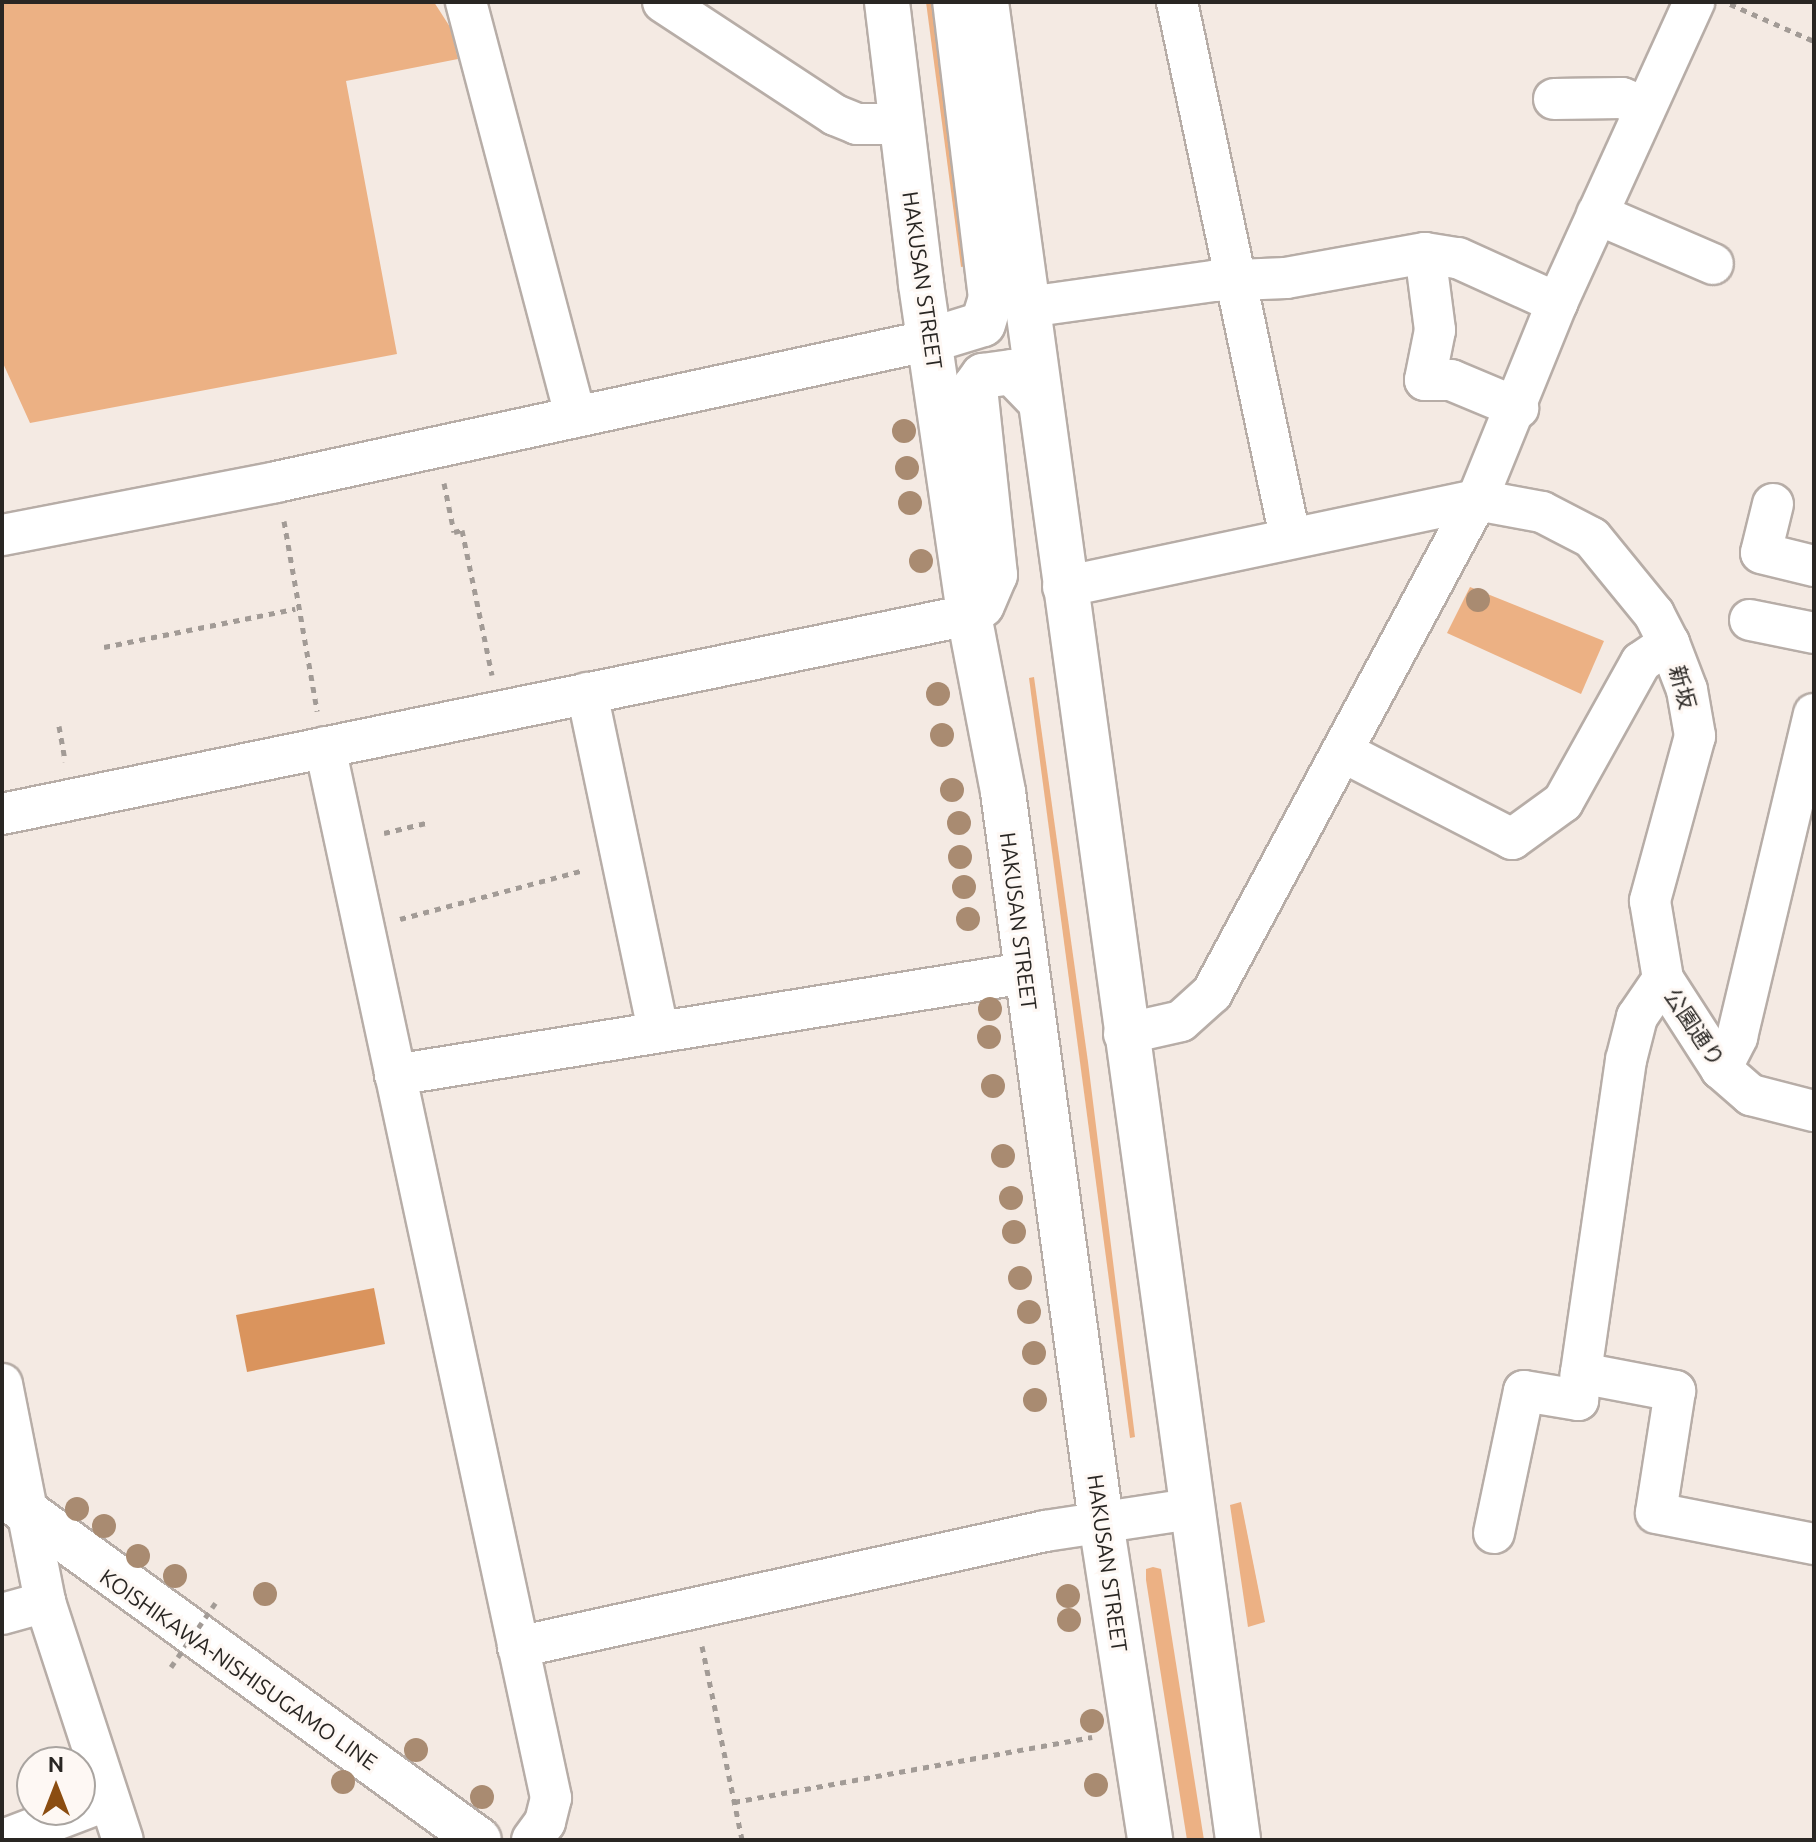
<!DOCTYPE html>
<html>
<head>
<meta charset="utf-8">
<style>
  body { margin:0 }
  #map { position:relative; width:1816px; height:1842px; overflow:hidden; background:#f4eae3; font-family:Ubuntu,"Noto Sans JP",sans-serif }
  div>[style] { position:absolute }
  .green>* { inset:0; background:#ecb184 }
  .water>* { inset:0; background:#da945d }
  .path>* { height:5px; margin-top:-2.5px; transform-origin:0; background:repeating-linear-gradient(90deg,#a29b96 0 6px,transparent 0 12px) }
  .roads { filter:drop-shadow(2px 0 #b7ada7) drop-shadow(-2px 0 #b7ada7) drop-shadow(0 2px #b7ada7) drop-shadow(0 -2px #b7ada7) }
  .minor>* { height:40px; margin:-20px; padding:0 20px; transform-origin:20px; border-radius:20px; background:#fff }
  .major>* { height:44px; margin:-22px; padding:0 22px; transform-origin:22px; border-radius:22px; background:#fff }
  .path-bridge>* { height:5px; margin-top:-2.5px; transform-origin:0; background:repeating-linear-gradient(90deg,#a29b96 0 6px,transparent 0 12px) }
  .trees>* { width:24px; height:24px; margin:-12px; border-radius:50%; background:#a98b71 }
  span { translate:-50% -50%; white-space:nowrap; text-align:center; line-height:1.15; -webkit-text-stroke:6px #fef8f4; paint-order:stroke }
  .street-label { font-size:22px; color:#292623 }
  .frame { position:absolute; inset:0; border:4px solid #292623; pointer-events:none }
  .north { position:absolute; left:16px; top:1746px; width:80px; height:80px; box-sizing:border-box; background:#fef8f4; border:2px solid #a9a4a0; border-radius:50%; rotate:0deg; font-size:22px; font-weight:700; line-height:32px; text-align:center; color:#292623 }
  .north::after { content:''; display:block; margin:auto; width:28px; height:36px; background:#8b4d11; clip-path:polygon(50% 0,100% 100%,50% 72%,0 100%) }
</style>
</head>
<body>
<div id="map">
  <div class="green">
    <div style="clip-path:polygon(2px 2px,434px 2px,450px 27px,458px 59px,346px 81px,397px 354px,30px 423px,2px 361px)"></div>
    <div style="clip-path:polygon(926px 2px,941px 2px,979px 264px,961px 267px)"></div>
    <div style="clip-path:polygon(1470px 587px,1604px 641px,1581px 694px,1447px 633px)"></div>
    <div style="clip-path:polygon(1034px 677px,1088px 1062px,1135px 1437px,1130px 1438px,1035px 724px,1029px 678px)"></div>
    <div style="clip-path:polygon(1241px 1502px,1265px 1622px,1248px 1627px,1230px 1505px)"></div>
    <div style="clip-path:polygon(1153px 1567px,1161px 1569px,1204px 1840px,1187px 1840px,1146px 1580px,1146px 1569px)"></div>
  </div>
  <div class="water">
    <div style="clip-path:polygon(374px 1288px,385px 1344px,247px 1372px,236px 1315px)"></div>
  </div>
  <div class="path">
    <div style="left:1730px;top:4px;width:92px;rotate:23.8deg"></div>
    <div style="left:444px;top:483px;width:50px;rotate:78.5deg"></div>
    <div style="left:454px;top:532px;width:8px;rotate:-14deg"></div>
    <div style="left:462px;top:530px;width:148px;rotate:78.3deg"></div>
    <div style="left:284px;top:521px;width:193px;rotate:80.1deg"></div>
    <div style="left:104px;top:647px;width:195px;rotate:-11.3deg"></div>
    <div style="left:59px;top:726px;width:36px;rotate:80deg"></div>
    <div style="left:384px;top:833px;width:43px;rotate:-13.4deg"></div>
    <div style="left:400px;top:919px;width:190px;rotate:-14.9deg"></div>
    <div style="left:702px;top:1646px;width:198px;rotate:78.3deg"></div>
    <div style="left:734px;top:1802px;width:364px;rotate:-10.3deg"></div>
  </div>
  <div class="roads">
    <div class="minor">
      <div style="left:466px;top:2px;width:429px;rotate:75.2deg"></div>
      <div style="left:663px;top:2px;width:206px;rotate:33.3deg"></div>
      <div style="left:835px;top:115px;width:24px;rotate:22deg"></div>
      <div style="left:857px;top:124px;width:46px"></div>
      <div style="left:1177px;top:2px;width:547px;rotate:78.07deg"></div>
      <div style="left:1554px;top:99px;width:68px;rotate:-0.8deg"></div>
      <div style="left:1622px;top:98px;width:25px;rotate:23deg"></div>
      <div style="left:1597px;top:214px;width:126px;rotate:23.3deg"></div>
      <div style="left:1425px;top:253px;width:78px;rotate:82.6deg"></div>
      <div style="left:1435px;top:330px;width:51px;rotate:101.3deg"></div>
      <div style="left:1425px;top:380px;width:26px"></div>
      <div style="left:1451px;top:380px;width:73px;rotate:22.7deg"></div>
      <div style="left:1028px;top:307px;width:188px;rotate:-8deg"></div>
      <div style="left:1214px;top:281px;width:72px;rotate:-2.4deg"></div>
      <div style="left:1286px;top:278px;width:141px;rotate:-10.2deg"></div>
      <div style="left:1425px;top:253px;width:33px;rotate:9deg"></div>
      <div style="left:1458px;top:258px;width:109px;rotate:24.4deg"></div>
      <div style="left:1773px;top:504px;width:50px;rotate:103.8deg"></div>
      <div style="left:1761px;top:553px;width:55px;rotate:13.8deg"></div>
      <div style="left:2px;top:535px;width:279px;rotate:-10.9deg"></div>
      <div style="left:276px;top:482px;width:670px;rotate:-12.23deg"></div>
      <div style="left:1063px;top:587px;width:423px;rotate:-11.9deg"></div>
      <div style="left:1477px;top:500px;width:66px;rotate:10.5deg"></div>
      <div style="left:1542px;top:512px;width:56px;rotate:27.5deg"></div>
      <div style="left:1592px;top:538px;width:98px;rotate:50.8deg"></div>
      <div style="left:1654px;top:614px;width:33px;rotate:63deg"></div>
      <div style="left:1669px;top:643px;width:50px;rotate:69deg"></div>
      <div style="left:1687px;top:690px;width:47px;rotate:80.1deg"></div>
      <div style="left:1695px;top:736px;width:171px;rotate:105.3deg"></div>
      <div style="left:1650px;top:901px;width:79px;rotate:80.5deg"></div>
      <div style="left:1663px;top:979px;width:107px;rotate:57.2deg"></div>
      <div style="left:1721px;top:1069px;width:40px;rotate:41deg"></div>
      <div style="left:1751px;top:1095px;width:65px;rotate:14.3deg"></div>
      <div style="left:1750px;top:620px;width:65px;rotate:11.5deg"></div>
      <div style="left:587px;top:693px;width:345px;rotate:78.1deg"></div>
      <div style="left:325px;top:747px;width:1075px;rotate:77.86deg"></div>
      <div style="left:551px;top:1798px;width:25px;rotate:104deg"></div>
      <div style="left:545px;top:1822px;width:22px;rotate:126deg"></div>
      <div style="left:1345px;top:753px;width:188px;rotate:27.2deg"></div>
      <div style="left:1512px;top:839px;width:63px;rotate:-36deg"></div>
      <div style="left:1563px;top:802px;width:160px;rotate:-60.9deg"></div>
      <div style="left:1641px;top:662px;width:34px;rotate:-34deg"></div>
      <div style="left:2px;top:814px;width:987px;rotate:-11.63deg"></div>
      <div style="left:1663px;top:979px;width:46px;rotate:124.4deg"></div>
      <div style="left:1637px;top:1017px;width:44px;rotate:104.3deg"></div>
      <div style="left:1626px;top:1060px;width:316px;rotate:98.2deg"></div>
      <div style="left:1581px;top:1373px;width:96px;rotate:10.8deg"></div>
      <div style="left:1675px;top:1391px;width:123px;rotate:98.9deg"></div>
      <div style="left:1656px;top:1513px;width:161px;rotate:11.1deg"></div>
      <div style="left:1124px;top:1034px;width:58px;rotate:-12.8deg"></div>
      <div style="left:1181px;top:1021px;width:42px;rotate:-42.1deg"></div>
      <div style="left:1212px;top:993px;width:560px;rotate:-61.74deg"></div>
      <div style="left:1477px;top:500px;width:213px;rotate:-67.9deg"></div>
      <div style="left:1557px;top:303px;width:331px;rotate:-65.5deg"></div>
      <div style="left:1721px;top:1069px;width:36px;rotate:-63deg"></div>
      <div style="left:1737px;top:1037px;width:332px;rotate:-76.6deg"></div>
      <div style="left:395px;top:1075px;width:638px;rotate:-9.2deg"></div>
      <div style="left:2px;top:1384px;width:222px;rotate:78.8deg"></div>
      <div style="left:45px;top:1602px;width:250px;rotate:71.9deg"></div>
      <div style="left:1494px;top:1533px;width:145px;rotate:-78.1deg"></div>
      <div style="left:1524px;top:1391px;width:55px;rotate:9.5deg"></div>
      <div style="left:1578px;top:1400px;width:27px;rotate:-84deg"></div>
      <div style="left:2px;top:1614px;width:45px;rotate:-15.6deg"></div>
      <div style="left:518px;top:1647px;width:540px;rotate:-12.41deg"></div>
      <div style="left:1045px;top:1531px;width:148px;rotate:-8.6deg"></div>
      <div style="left:3px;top:1840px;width:112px;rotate:-20.9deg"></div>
    </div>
    <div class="major">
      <div style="left:887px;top:2px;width:284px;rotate:83.1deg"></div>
      <div style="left:921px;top:284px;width:334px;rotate:81.7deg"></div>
      <div style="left:969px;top:615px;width:180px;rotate:79.1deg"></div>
      <div style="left:1003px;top:792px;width:737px;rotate:82.35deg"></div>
      <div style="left:1101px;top:1522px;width:322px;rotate:81.2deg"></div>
      <div style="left:986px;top:2px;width:1855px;rotate:82.19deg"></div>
      <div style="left:931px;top:340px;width:54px;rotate:-17.1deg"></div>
      <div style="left:983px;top:324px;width:27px;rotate:-73deg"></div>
      <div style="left:991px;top:298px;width:298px;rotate:-96.9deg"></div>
      <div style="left:969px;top:615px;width:16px;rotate:-38deg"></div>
      <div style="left:982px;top:605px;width:33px;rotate:-67deg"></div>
      <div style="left:995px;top:575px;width:189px;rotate:-96.1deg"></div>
      <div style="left:975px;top:387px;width:14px;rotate:-54deg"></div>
      <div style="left:983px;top:376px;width:29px;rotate:-8deg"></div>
      <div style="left:1012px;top:372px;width:40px;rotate:46deg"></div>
      <div style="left:2px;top:1494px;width:589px;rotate:35.96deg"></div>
    </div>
  </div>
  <div class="path-bridge">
    <div style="left:171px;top:1667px;width:79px;rotate:-55.3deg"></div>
  </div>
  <div class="trees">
    <div style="left:904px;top:431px"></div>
    <div style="left:907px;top:468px"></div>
    <div style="left:910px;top:503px"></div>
    <div style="left:921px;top:561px"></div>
    <div style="left:1478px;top:600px"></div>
    <div style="left:938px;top:694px"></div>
    <div style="left:942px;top:735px"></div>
    <div style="left:952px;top:790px"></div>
    <div style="left:959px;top:823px"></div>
    <div style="left:960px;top:857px"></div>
    <div style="left:964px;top:887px"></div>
    <div style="left:968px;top:919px"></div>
    <div style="left:990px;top:1009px"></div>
    <div style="left:989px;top:1037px"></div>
    <div style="left:993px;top:1086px"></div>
    <div style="left:1003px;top:1156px"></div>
    <div style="left:1011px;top:1198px"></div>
    <div style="left:1014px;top:1232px"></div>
    <div style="left:1020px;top:1278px"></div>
    <div style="left:1029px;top:1312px"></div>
    <div style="left:1034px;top:1353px"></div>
    <div style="left:1035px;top:1400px"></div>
    <div style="left:77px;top:1509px"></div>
    <div style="left:104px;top:1526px"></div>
    <div style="left:138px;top:1556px"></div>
    <div style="left:175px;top:1576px"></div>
    <div style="left:265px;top:1594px"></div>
    <div style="left:1068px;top:1596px"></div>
    <div style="left:1069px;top:1620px"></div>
    <div style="left:1092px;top:1721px"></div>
    <div style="left:416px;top:1750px"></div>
    <div style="left:343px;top:1782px"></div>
    <div style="left:1096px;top:1785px"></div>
    <div style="left:482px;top:1797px"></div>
  </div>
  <div class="street-label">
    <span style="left:923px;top:280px;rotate:82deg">HAKUSAN STREET</span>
    <span style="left:1683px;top:687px;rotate:75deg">新坂</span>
    <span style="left:1019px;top:921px;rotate:83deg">HAKUSAN STREET</span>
    <span style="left:1695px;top:1027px;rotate:56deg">公園通り</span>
    <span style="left:1108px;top:1563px;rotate:82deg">HAKUSAN STREET</span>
    <span style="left:239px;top:1669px;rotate:35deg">KOISHIKAWA-NISHISUGAMO LINE</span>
  </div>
  <div class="frame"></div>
  <div class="north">N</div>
</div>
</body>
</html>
